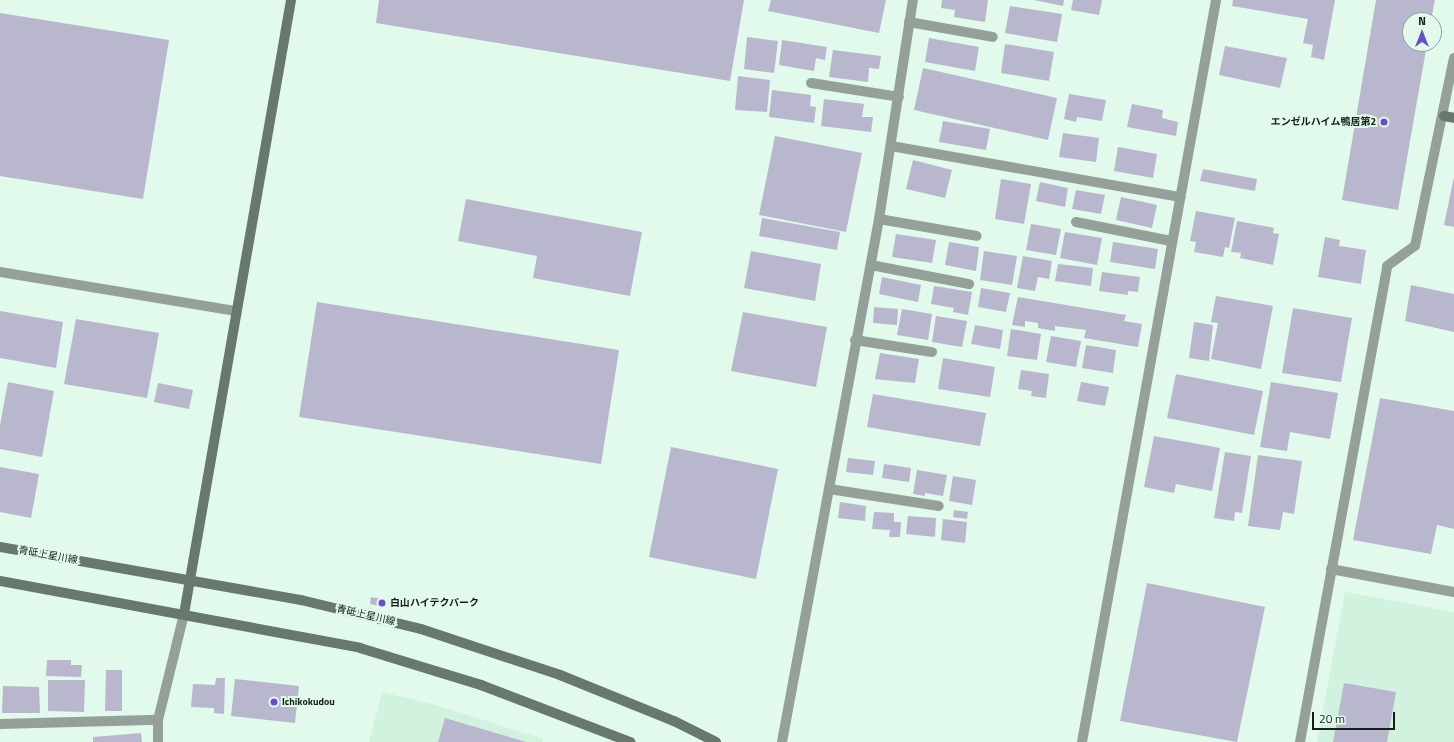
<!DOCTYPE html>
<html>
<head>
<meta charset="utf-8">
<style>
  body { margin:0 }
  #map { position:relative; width:1454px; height:742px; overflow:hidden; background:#e1faec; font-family:"Titillium Web","Noto Sans JP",sans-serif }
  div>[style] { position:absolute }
  .built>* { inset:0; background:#d1f2df }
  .building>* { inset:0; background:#b9b7ce }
  .lane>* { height:10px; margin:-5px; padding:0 5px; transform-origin:5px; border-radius:5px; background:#95a09a }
  .street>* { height:10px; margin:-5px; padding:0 5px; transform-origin:5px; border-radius:5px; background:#95a09a }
  .secondary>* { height:10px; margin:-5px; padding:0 5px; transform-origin:5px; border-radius:5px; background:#69786f }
  .dots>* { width:11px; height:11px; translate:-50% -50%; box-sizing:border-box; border:2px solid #e1faec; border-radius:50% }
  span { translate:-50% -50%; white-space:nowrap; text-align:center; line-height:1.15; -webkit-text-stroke:4px #e1faec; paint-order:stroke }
  .poi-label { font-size:10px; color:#151d19; font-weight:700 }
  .right { translate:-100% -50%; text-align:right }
  .left { translate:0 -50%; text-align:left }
  .street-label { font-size:10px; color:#151d19 }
  .north { position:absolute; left:1402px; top:12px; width:40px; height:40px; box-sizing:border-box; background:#e1faec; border:1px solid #8fa298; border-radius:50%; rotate:0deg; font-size:11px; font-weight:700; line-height:16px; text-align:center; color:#151d19 }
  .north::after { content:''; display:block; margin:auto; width:14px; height:18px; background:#694fc8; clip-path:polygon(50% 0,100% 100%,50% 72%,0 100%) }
  .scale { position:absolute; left:1312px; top:712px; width:83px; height:18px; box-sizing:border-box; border:2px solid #151d19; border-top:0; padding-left:5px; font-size:12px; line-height:14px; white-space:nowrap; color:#151d19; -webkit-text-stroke:3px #e1faec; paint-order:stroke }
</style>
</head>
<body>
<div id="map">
  <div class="built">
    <div style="clip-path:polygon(1345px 592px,1454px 612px,1454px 742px,1317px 742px)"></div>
    <div style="clip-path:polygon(382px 692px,436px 705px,543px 739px,542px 742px,369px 742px)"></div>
  </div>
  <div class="building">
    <div style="clip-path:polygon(379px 0,744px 0,730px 81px,376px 23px)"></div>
    <div style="clip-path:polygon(771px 0,886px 0,879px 33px,768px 11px)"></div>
    <div style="clip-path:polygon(942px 0,988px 0,985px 22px,954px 17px,955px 10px,941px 8px)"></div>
    <div style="clip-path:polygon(1034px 0,1064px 0,1063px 6px)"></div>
    <div style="clip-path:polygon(1073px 0,1102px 0,1099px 15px,1071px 10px)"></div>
    <div style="clip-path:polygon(1233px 0,1335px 0,1324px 60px,1311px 57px,1313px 45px,1303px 43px,1308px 19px,1232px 6px)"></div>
    <div style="clip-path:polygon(1376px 0,1435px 0,1431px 20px,1410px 20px,1410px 44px,1427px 44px,1398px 210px,1342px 200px)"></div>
    <div style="clip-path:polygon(1010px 6px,1062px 14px,1057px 42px,1005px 33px)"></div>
    <div style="clip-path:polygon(0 13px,169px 40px,143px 199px,0 176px)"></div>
    <div style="clip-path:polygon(747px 37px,778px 41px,774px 73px,744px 69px)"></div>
    <div style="clip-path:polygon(929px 38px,979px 47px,975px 71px,925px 62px)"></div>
    <div style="clip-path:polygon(782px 40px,827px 47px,825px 60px,816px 58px,814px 71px,779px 65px)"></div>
    <div style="clip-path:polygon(1005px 44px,1054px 52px,1049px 81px,1001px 73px)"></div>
    <div style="clip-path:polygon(1225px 46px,1287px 58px,1280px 88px,1219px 75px)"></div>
    <div style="clip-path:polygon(833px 50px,881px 56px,879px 69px,869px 68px,868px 82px,829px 77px)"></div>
    <div style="clip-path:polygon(923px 68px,1057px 98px,1048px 140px,914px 110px)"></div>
    <div style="clip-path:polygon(738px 76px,770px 80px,767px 112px,735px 110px)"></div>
    <div style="clip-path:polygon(772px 90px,811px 95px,810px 106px,816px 107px,814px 123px,769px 117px)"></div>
    <div style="clip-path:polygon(1069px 94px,1106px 100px,1102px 121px,1077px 117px,1076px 122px,1064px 119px)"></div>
    <div style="clip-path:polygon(824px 99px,864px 104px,862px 117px,873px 117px,871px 132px,821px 126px)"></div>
    <div style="clip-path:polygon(1132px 104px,1163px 110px,1162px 118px,1178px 122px,1176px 136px,1127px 127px)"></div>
    <div style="clip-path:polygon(943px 121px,990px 129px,986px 150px,939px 142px)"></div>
    <div style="clip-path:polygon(1063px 133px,1099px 138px,1096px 162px,1059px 157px)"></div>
    <div style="clip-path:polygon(775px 136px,862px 153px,846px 232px,759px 215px)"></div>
    <div style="clip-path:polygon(1118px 147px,1157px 154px,1153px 178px,1114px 171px)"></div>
    <div style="clip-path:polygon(913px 160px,952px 170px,945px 198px,906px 189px)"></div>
    <div style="clip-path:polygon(1203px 169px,1257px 179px,1255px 191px,1200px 181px)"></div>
    <div style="clip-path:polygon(1454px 177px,1454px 227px,1444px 225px)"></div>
    <div style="clip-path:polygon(1001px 179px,1031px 184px,1024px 224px,995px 219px)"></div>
    <div style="clip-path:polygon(1040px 182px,1068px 188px,1065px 207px,1036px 201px)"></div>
    <div style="clip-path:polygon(1076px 190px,1105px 195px,1101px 214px,1072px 209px)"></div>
    <div style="clip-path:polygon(1121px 197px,1157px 205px,1152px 228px,1116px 220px)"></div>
    <div style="clip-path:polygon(466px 199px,642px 232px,630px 296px,533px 278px,537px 256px,458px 241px)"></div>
    <div style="clip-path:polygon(1196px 211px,1235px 218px,1229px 248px,1225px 247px,1223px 257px,1194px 252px,1196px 242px,1190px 241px)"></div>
    <div style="clip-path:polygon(762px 218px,840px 232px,837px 250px,759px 236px)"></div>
    <div style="clip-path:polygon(1237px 221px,1274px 228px,1273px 233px,1279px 234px,1273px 265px,1240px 258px,1241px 253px,1231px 252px)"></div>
    <div style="clip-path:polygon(1031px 224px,1061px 229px,1056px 255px,1026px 250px)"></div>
    <div style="clip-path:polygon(1065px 232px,1102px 238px,1097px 265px,1060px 258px)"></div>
    <div style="clip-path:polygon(896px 234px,936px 240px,932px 263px,892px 257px)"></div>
    <div style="clip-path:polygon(1325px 237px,1340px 240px,1339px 246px,1366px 250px,1361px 284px,1318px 277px)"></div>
    <div style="clip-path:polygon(949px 242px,979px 247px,976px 271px,945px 265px)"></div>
    <div style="clip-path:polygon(1113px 242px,1158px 249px,1155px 269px,1110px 262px)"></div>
    <div style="clip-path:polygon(751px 251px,821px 264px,815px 301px,744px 288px)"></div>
    <div style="clip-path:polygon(984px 251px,1017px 256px,1012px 285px,980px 280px)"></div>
    <div style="clip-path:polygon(1023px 256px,1052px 261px,1049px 279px,1038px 277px,1035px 291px,1017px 288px)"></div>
    <div style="clip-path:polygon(1058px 264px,1093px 268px,1091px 286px,1055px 281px)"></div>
    <div style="clip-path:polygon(1102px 272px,1140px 277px,1138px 292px,1128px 291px,1128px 295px,1099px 291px)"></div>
    <div style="clip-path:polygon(882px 277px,921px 285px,918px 302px,879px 294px)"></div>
    <div style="clip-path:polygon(1411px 285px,1454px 294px,1454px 332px,1405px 321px)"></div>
    <div style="clip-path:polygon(934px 286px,972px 292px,968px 315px,953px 312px,954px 308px,931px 304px)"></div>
    <div style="clip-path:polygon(981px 288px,1010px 293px,1006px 312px,978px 307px)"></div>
    <div style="clip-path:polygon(1216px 296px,1273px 306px,1261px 369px,1211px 359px,1218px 323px,1211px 322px)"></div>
    <div style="clip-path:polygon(1018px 297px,1126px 315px,1124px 321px,1142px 324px,1138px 347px,1084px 338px,1086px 330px,1055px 326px,1055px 331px,1038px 328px,1038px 323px,1025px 321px,1025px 327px,1012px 325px)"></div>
    <div style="clip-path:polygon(317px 302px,619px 350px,601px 464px,299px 417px)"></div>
    <div style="clip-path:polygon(874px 307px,898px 309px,897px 325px,873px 323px)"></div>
    <div style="clip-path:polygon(1293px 308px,1352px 318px,1341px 382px,1282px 373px)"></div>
    <div style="clip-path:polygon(902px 309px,932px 314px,928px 340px,897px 335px)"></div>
    <div style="clip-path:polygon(0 311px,63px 322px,56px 368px,0 358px)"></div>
    <div style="clip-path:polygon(743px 312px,827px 327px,816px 387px,731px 371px)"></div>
    <div style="clip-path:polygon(936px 316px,967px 321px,962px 347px,932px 342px)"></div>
    <div style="clip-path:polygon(76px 319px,159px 333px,147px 398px,64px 384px)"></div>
    <div style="clip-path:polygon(1194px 322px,1213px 325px,1209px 361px,1189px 358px)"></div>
    <div style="clip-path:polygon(975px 325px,1003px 330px,1000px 349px,971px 344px)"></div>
    <div style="clip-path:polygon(1011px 329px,1041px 334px,1037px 360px,1007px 356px)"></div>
    <div style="clip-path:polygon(1051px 336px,1081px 341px,1076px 367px,1046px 362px)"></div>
    <div style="clip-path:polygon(1086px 345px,1116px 350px,1113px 373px,1082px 368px)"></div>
    <div style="clip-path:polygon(880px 353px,919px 359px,915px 383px,875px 379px)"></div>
    <div style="clip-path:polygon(943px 358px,995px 367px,990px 397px,938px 389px)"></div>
    <div style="clip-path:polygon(1021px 370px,1049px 374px,1046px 398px,1031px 396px,1032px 391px,1018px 389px)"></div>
    <div style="clip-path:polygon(1176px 374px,1263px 391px,1254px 435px,1167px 418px)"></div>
    <div style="clip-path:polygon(8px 382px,54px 391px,42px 457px,0 449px,0 425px)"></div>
    <div style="clip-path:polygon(1081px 382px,1109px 387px,1105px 406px,1077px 401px)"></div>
    <div style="clip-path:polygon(1271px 382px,1338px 393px,1330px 439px,1290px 432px,1287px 451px,1260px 447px)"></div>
    <div style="clip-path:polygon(158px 383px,193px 390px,189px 409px,154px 402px)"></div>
    <div style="clip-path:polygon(873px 394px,986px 413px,980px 446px,867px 427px)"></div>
    <div style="clip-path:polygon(1380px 398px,1454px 411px,1454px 529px,1437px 525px,1431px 554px,1353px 540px)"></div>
    <div style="clip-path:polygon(1154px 436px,1220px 448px,1212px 491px,1176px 484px,1174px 493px,1144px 487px)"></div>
    <div style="clip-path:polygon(671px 447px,778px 469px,756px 579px,649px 557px)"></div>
    <div style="clip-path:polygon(1225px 452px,1251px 456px,1242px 513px,1235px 512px,1234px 521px,1214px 518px)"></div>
    <div style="clip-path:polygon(1258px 455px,1302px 461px,1294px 514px,1283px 512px,1280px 530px,1248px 526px)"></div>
    <div style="clip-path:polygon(848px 458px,875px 461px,873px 475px,846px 472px)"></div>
    <div style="clip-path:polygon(884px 464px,911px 468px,909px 482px,882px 478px)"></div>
    <div style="clip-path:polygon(0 467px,39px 474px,31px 518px,0 512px)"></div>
    <div style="clip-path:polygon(917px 470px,947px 475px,943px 496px,925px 493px,925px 496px,913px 494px)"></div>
    <div style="clip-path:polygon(953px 476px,976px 480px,972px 505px,949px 501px)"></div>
    <div style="clip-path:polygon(840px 502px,866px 506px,865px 521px,838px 518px)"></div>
    <div style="clip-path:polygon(954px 510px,968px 512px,967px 519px,953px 517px)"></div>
    <div style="clip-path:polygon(874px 512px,894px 513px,894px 522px,901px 522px,900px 537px,889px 537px,890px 530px,872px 529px)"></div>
    <div style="clip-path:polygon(908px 516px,936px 518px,935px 537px,906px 534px)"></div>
    <div style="clip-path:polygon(943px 519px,967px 522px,965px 543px,941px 540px)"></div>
    <div style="clip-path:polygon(1147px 583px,1265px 607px,1237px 742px,1120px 721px)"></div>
    <div style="clip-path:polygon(371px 597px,386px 600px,384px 607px,370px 604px)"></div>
    <div style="clip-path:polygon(47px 660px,71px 660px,71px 665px,82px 665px,81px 677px,46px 676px)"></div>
    <div style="clip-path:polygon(106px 670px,122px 670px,122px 711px,105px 711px)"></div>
    <div style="clip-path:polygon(216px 678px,225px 678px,224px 714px,214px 713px,214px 708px,191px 707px,193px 684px,215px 685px)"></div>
    <div style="clip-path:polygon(235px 679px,299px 686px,295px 723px,231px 716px)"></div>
    <div style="clip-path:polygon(48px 680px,85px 680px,84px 712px,48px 711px)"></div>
    <div style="clip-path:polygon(1344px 683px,1396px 692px,1387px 742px,1333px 742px)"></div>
    <div style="clip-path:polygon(3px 686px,39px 687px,40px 713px,2px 713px)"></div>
    <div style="clip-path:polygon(445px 718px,526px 742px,438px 742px)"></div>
    <div style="clip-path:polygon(141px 733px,142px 742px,93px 742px,93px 737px)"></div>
  </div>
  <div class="lane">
    <div style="left:909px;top:22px;width:85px;rotate:10.1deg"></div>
    <div style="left:879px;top:219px;width:99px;rotate:9.8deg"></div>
    <div style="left:1076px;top:222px;width:97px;rotate:11.3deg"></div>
    <div style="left:871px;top:265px;width:100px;rotate:11deg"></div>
    <div style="left:855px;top:340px;width:78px;rotate:8.9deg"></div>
    <div style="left:829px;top:489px;width:111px;rotate:8.8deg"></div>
  </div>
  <div class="street">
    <div style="left:811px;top:83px;width:89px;rotate:9deg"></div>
    <div style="left:891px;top:146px;width:294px;rotate:10deg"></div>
    <div style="left:0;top:272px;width:238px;rotate:9.4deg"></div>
    <div style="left:1331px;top:569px;width:125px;rotate:10.6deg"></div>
    <div style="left:0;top:724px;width:158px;rotate:-1.5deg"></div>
    <div style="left:158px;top:742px;width:22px;rotate:-90deg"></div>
    <div style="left:158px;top:720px;width:109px;rotate:-76.2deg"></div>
    <div style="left:782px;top:742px;width:532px;rotate:-79.49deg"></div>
    <div style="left:879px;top:219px;width:222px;rotate:-81.2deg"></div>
    <div style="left:1082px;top:742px;width:754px;rotate:-79.76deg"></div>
    <div style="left:1300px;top:742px;width:484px;rotate:-79.6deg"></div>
    <div style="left:1387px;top:266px;width:34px;rotate:-36deg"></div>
    <div style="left:1415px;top:246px;width:192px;rotate:-78.3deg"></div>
  </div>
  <div class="secondary">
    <div style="left:1444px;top:116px;width:10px;rotate:11deg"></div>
    <div style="left:0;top:547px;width:306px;rotate:10deg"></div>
    <div style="left:301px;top:600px;width:123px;rotate:13.6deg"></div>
    <div style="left:421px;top:629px;width:146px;rotate:18.3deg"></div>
    <div style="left:560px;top:675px;width:123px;rotate:22deg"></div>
    <div style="left:674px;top:721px;width:47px;rotate:26.6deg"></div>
    <div style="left:0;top:581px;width:366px;rotate:10.5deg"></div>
    <div style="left:360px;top:648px;width:127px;rotate:17deg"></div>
    <div style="left:481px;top:685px;width:160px;rotate:20.9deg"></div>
    <div style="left:184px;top:614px;width:623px;rotate:-80.11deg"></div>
  </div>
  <div class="dots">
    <div style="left:1384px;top:122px;background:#694fc8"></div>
    <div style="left:382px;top:603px;background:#694fc8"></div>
    <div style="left:274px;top:702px;background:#694fc8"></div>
  </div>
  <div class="poi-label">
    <span class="right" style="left:1376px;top:122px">エンゼルハイム鴨居第2</span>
    <span class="left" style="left:390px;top:603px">白山ハイテクパーク</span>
    <span class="left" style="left:282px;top:702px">Ichikokudou</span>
  </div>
  <div class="street-label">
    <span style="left:48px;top:555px;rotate:10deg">青砥上星川線</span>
    <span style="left:366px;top:615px;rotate:13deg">青砥上星川線</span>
  </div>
  <div class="north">N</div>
  <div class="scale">20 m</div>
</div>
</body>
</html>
